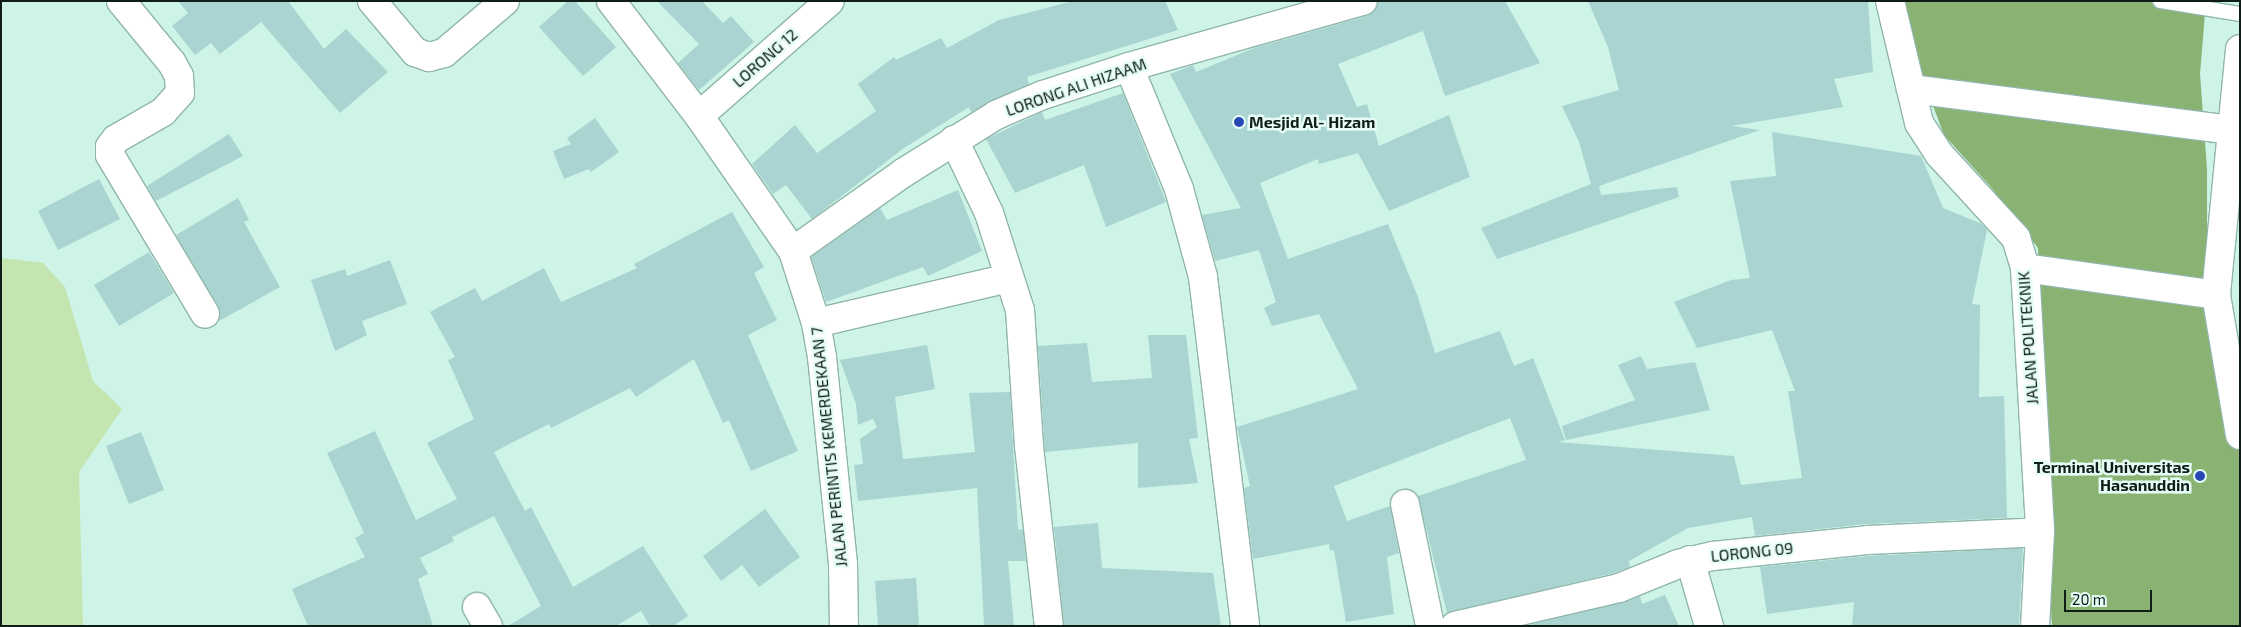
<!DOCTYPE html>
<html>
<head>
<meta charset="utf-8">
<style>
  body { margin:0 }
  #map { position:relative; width:2241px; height:627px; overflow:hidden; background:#cdf4e6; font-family:"Exo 2",sans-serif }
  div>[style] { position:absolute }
  .green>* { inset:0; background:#c4e5b0 }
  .forest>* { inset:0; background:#8ab272 }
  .building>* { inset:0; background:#a9d4d1 }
  .roads { filter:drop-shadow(1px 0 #90b6a9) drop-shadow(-1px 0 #90b6a9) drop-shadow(0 1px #90b6a9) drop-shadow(0 -1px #90b6a9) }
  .lane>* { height:14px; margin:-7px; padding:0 7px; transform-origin:7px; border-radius:7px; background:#fff }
  .street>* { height:28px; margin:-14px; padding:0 14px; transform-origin:14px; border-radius:14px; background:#fff }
  .secondary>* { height:28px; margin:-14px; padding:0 14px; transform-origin:14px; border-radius:14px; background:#fff }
  .dots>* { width:14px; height:14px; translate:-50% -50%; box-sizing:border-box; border:2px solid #e6fdf5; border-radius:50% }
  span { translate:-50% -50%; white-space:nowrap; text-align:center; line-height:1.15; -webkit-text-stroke:5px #e6fdf5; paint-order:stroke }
  .street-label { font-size:16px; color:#0e1d18 }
  .poi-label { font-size:16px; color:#0e1d18; font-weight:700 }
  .left { translate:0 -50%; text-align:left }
  .right { translate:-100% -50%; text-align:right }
  .frame { position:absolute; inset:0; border:2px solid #0e1d18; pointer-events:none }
  .scale { position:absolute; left:2064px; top:590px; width:88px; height:22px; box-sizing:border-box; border:2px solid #0e1d18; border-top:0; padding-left:6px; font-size:15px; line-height:18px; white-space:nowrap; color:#0e1d18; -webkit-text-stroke:4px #e6fdf5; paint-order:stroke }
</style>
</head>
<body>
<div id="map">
  <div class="green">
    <div style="clip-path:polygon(1px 258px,43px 263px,65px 287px,93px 381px,122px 409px,79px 472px,83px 626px,1px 626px)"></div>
  </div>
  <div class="forest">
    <div style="clip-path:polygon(1899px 1px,2206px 1px,2200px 74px,2207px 169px,2207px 304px,2240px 447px,2240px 626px,2052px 626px,2046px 536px,2038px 248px,1990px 186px,1944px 135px,1907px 37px)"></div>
  </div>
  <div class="building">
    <div style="clip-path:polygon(178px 1px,288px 1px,324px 49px,346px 29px,388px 72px,340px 113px,261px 22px,220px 54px,211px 43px,195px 55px,172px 26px,188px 13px)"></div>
    <div style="clip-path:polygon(568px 1px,575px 1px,616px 47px,583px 76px,539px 27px)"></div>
    <div style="clip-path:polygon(657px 1px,702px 1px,723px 23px,731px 16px,754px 42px,699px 90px,678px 63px,699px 44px)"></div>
    <div style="clip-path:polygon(1073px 1px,1165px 1px,1178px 30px,1027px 77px,1029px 84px,971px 112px,969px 107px,904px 148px,812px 219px,786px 185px,773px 194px,752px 164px,795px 125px,817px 153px,876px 111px,858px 84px,894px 57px,896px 60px,941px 38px,947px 48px,999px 20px)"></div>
    <div style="clip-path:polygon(1378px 1px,1505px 1px,1540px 63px,1445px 96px,1423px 31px,1338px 64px,1357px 107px,1367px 104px,1379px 146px,1449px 115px,1470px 177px,1389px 211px,1358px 153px,1319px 164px,1318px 159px,1260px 183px,1288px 259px,1388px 224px,1418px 297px,1435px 353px,1500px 331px,1514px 366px,1533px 358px,1565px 440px,1558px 442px,1734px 456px,1741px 485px,1802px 478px,1788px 391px,1795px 391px,1772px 330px,1697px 348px,1674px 302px,1731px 280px,1750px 278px,1730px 181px,1776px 176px,1772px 132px,1921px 156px,1943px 208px,1982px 224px,1987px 230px,1972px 304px,1980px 305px,1979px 397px,2004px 396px,2007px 518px,1866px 524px,1755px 536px,1752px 517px,1688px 528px,1629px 561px,1630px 567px,1614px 573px,1447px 613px,1418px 496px,1526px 460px,1510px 418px,1334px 486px,1347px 521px,1390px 506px,1399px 553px,1387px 557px,1394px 614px,1346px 622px,1334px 550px,1330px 551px,1329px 544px,1253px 559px,1244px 488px,1250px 486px,1237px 427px,1358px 389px,1319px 314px,1272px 326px,1264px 308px,1276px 302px,1259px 250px,1215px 261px,1202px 215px,1241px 208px,1170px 74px,1193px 65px,1196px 72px,1254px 48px,1367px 16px,1374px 12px)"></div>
    <div style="clip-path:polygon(1588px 1px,1868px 1px,1873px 72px,1834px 79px,1843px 107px,1732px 126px,1760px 130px,1599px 186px,1601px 195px,1677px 187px,1679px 197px,1497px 259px,1481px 228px,1591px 184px,1579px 142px,1562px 106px,1619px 90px,1608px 47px)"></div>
    <div style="clip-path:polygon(1123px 93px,1166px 202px,1106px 227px,1084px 165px,1015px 193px,986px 139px,1042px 112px,1045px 120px)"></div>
    <div style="clip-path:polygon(595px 118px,619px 152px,591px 172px,589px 169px,564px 179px,553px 151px,571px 144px,567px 138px)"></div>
    <div style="clip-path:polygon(229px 134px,243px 156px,156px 201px,147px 186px)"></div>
    <div style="clip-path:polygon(99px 179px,120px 219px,58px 250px,38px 211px)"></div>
    <div style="clip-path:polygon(958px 190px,982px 251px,928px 276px,923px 267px,826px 302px,811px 257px,880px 208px,887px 220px)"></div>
    <div style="clip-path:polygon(238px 198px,249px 220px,244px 222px,280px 287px,219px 321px,218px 306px,176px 235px)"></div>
    <div style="clip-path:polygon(732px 212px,764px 267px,754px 273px,777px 320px,748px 335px,798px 451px,751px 471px,729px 420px,723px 423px,694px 359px,636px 397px,630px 388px,551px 428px,549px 424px,494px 452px,525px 511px,531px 507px,573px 587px,643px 546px,688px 616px,673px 626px,650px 626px,641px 611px,616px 626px,508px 626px,541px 606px,494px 516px,452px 537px,454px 541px,420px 558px,428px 574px,418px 579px,433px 626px,308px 626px,292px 589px,365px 557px,355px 538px,364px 533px,327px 453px,375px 431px,416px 520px,457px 499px,427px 443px,474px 419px,448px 360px,455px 357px,430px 312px,475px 288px,482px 301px,544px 268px,561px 302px,637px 268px,634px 264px)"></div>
    <div style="clip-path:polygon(149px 252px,174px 293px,119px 326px,94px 285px)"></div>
    <div style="clip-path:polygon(390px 260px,407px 304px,362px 321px,367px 335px,335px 351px,311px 280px,345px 269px,347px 276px)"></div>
    <div style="clip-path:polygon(1148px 335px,1186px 335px,1198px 438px,1189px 439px,1198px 483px,1138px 488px,1138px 443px,1045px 452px,1038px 346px,1087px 343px,1092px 382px,1152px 378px)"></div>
    <div style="clip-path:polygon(927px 345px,935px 389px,895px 397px,903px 459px,975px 452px,969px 393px,1010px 392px,1018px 530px,1023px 529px,1026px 561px,1008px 561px,1014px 626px,984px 626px,977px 488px,858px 501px,854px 465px,863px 464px,860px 439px,877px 427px,873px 419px,858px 425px,856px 404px,840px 360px)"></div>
    <div style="clip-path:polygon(1641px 356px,1647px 369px,1695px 362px,1710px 410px,1566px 440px,1562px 426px,1635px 400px,1618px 365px)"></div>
    <div style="clip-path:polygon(141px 432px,164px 490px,129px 504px,106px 446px)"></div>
    <div style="clip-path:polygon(765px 509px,800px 557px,759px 587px,742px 565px,721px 581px,703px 556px)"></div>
    <div style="clip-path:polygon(1098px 523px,1102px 568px,1213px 573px,1221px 626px,1064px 626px,1054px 527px)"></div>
    <div style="clip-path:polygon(2023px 548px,2019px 626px,1852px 626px,1854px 602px,1767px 614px,1760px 567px,1868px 556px)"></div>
    <div style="clip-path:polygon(916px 578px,919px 626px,878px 626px,875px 581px)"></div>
    <div style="clip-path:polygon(1665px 595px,1679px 626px,1525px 626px,1640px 596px,1642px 604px)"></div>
  </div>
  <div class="roads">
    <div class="lane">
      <div style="left:2160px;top:1px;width:81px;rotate:9.2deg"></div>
    </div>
    <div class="street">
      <div style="left:121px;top:1px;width:80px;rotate:50.6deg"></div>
      <div style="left:172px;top:63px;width:15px;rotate:62deg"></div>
      <div style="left:179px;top:76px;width:17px;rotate:87deg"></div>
      <div style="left:180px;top:93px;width:25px;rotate:132deg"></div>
      <div style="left:163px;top:112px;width:54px;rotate:150.1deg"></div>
      <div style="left:116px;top:139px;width:10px;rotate:127deg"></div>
      <div style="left:110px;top:147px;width:8px;rotate:90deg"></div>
      <div style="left:110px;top:155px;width:185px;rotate:59.1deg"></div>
      <div style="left:372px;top:1px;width:67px;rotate:49.9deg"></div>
      <div style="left:415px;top:52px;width:15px;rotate:20deg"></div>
      <div style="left:429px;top:57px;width:16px;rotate:-15deg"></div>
      <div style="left:444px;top:53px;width:80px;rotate:-40.4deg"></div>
      <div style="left:611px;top:1px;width:145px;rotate:52.6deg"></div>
      <div style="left:699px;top:116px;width:165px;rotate:55.2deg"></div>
      <div style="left:793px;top:251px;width:76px;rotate:72.3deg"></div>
      <div style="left:816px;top:323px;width:35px;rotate:80deg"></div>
      <div style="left:822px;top:357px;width:209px;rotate:84.2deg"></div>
      <div style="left:843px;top:565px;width:61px;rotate:89.1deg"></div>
      <div style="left:1890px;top:1px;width:125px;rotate:76.6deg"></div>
      <div style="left:1919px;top:123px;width:37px;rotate:57deg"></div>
      <div style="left:1939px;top:154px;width:114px;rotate:47.5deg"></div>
      <div style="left:2016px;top:238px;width:31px;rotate:73deg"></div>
      <div style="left:2025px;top:268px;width:264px;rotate:86.7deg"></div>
      <div style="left:2040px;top:532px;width:94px;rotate:93deg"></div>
      <div style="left:1129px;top:67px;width:132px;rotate:67.7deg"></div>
      <div style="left:1179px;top:189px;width:91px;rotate:74.7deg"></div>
      <div style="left:1203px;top:277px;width:352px;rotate:83.1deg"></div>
      <div style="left:1911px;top:89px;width:324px;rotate:7.3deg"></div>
      <div style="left:699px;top:116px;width:174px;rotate:-41.3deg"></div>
      <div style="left:954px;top:140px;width:81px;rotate:64.4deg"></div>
      <div style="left:989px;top:213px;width:102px;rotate:72.3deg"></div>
      <div style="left:1020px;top:310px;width:136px;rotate:86.2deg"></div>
      <div style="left:1029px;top:446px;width:181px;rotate:83.7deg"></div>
      <div style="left:793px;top:251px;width:135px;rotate:-35.3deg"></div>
      <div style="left:903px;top:173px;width:110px;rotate:-31.9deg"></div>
      <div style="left:996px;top:115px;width:51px;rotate:-23.1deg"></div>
      <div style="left:1043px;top:95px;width:90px;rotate:-18deg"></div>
      <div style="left:1129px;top:67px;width:243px;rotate:-15.8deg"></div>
      <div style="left:2025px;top:268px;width:193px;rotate:8deg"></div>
      <div style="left:816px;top:323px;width:198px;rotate:-13.1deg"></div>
      <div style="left:1405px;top:504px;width:125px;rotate:78.4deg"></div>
      <div style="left:1690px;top:560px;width:69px;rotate:73.9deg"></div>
      <div style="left:477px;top:607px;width:22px;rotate:60deg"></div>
      <div style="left:1455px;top:626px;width:168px;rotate:-13deg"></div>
      <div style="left:1619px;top:588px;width:64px;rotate:-22.1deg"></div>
      <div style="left:1678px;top:564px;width:36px;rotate:-13deg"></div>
      <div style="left:1713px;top:556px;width:155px;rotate:-5.9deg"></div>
      <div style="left:1867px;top:540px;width:173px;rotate:-2.6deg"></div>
    </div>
    <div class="secondary">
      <div style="left:2240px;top:49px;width:247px;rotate:95.6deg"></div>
      <div style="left:2216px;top:295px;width:142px;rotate:80.3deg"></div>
    </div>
  </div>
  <div class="dots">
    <div style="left:1239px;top:122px;background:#2948b8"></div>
    <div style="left:2200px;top:476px;background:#2948b8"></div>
  </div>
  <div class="street-label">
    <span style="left:765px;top:58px;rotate:-41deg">LORONG 12</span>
    <span style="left:1076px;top:87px;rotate:-19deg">LORONG ALI HIZAAM</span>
    <span style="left:2028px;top:338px;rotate:-94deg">JALAN POLITEKNIK</span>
    <span style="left:829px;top:447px;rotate:-96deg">JALAN PERINTIS KEMERDEKAAN 7</span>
    <span style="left:1752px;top:552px;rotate:-6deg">LORONG 09</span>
  </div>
  <div class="poi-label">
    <span class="left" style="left:1249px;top:122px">Mesjid Al- Hizam</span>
    <span class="right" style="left:2190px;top:476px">Terminal Universitas<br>Hasanuddin</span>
  </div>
  <div class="frame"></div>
  <div class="scale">20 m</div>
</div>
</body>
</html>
